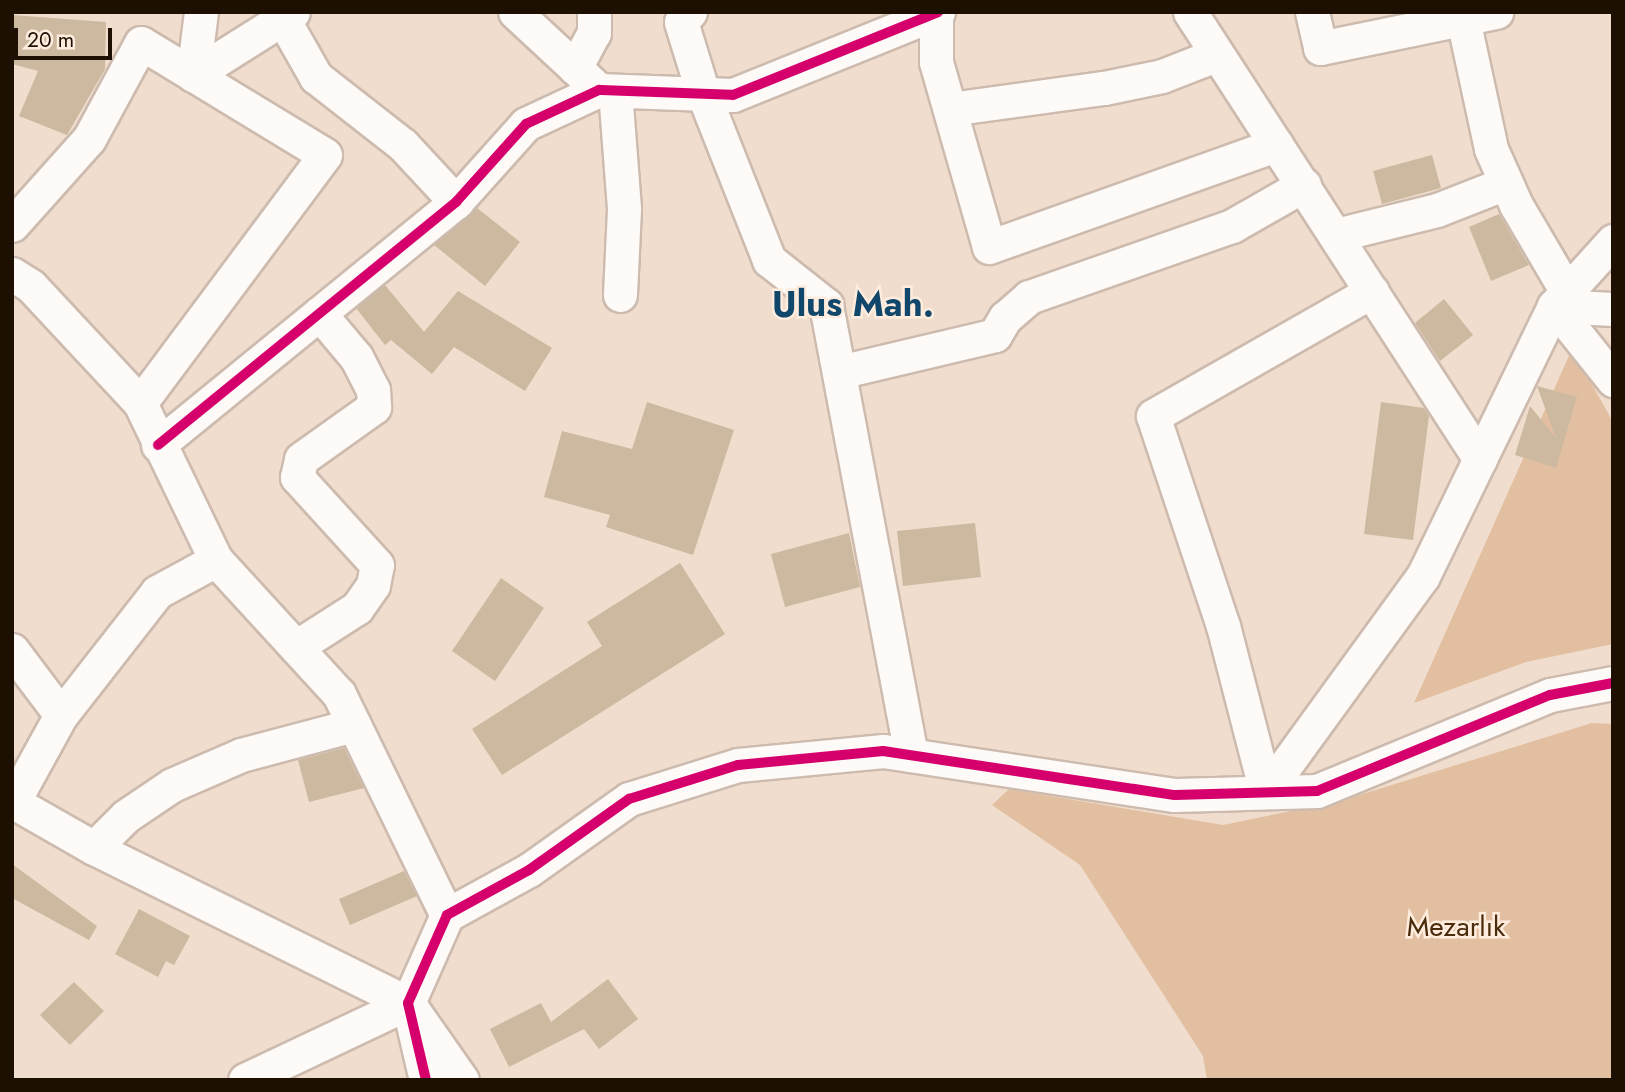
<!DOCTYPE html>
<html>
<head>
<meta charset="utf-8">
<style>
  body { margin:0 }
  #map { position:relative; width:1625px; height:1092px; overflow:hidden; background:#f0ddcd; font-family:Jost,sans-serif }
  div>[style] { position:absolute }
  .green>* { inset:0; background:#e2bfa0 }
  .building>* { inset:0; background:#ccb99f }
  .roads { filter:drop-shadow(2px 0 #ccbbae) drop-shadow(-2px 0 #ccbbae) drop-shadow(0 2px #ccbbae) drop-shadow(0 -2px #ccbbae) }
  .minor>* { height:33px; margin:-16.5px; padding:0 16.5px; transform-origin:16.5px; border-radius:16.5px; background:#fdfaf8 }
  .cycleway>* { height:10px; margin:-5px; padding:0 5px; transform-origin:5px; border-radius:5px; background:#d6006c }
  span { translate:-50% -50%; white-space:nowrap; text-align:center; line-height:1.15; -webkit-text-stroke:5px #feedde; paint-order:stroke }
  .park-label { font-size:28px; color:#4a2b0c }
  .district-label { font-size:35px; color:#11476a; font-weight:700 }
  .frame { position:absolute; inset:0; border:14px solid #1e0f03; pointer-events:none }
  .scale { position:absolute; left:14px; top:28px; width:98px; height:32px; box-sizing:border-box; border:4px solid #1e0f03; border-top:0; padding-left:9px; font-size:21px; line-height:24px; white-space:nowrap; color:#1e0f03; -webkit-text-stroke:5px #feedde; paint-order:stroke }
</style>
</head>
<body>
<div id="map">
  <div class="green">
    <div style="clip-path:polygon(1572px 349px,1613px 422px,1613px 644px,1526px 662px,1414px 703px)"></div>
    <div style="clip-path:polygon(1592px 723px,1613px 724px,1613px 1080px,1207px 1080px,1203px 1056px,1080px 865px,992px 805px,1009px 789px,1223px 825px,1340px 801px)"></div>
  </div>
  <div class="building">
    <div style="clip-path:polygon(12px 15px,106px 22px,105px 69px,67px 135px,19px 116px,38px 71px,12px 64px)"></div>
    <div style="clip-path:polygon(1432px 155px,1441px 188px,1382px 204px,1373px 171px)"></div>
    <div style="clip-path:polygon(477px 208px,520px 242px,485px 286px,434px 245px)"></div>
    <div style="clip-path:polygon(1499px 214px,1529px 265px,1491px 281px,1469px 227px)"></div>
    <div style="clip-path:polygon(385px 285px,424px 332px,458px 291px,552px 348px,525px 391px,454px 347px,432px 374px,391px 340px,385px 345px,356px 308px)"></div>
    <div style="clip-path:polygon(1444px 299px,1473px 335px,1440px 361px,1415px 323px)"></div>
    <div style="clip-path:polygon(1537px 386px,1577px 397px,1556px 468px,1515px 455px,1530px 406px,1556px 438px)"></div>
    <div style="clip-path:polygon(647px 402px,734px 430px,693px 555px,606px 527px,610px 515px,544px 497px,562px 431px,632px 449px)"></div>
    <div style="clip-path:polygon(1381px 402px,1424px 408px,1429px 416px,1413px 540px,1364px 534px)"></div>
    <div style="clip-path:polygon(975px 523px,981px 577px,903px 586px,897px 531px)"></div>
    <div style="clip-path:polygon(849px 533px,860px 587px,785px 607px,771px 554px)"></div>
    <div style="clip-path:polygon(680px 563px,725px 634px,502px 775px,472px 729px,602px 646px,587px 622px)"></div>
    <div style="clip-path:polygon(501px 578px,544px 608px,495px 681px,452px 651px)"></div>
    <div style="clip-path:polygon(344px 748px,364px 788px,309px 802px,298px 760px)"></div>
    <div style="clip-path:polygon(12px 864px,97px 926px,89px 940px,12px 898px)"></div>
    <div style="clip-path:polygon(404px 871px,417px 896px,350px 925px,339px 899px)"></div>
    <div style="clip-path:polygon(139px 909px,190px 936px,174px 965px,166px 961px,158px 977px,115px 954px)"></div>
    <div style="clip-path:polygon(608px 979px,638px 1019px,599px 1049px,584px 1029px,509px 1067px,490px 1029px,541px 1003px,551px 1022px)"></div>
    <div style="clip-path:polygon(74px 982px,104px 1011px,70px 1045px,40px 1015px)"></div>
  </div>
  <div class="roads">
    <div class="minor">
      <div style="left:515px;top:12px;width:115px;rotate:42.9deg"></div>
      <div style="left:690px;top:12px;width:13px;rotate:132deg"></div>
      <div style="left:681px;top:22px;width:74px;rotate:72.8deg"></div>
      <div style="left:703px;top:93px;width:180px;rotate:68.4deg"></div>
      <div style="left:769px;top:260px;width:73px;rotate:38.3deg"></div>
      <div style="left:826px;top:305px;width:458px;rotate:79.3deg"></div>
      <div style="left:936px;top:12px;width:50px;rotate:90deg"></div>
      <div style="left:936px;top:62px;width:192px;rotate:74deg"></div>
      <div style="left:989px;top:247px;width:305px;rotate:-19.6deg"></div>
      <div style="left:1190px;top:12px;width:533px;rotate:57.03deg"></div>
      <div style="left:1312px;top:12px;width:37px;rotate:77deg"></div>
      <div style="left:1320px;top:48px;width:180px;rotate:-11.6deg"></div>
      <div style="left:283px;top:19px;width:67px;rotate:60.4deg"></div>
      <div style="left:316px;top:77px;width:110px;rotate:38deg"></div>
      <div style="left:403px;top:145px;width:78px;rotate:47.1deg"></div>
      <div style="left:1463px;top:19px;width:133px;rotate:77.8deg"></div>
      <div style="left:1491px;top:149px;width:61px;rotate:65.9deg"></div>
      <div style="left:1516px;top:205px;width:101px;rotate:59.6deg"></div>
      <div style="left:575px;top:68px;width:40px;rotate:-62deg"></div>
      <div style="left:594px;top:33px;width:21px;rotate:-90deg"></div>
      <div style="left:193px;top:75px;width:118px;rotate:-32.2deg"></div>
      <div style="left:193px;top:75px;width:64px;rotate:-82.8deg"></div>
      <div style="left:615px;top:91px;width:118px;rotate:85.6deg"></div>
      <div style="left:624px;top:209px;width:86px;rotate:92.7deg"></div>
      <div style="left:950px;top:109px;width:155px;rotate:-7.8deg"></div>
      <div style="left:1104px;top:88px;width:59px;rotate:-11.7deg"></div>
      <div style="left:1162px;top:76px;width:58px;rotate:-21.3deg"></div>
      <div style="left:12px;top:225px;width:115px;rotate:-48.2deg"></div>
      <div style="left:89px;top:139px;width:109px;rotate:-61.6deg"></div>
      <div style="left:141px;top:43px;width:215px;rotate:31.3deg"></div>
      <div style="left:325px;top:155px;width:309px;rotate:126.7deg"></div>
      <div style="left:1336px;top:235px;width:104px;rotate:-13.9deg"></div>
      <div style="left:1437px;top:210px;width:74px;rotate:-21.4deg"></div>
      <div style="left:12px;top:274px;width:22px;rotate:32deg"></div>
      <div style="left:31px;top:286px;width:160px;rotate:47deg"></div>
      <div style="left:140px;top:403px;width:174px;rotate:64.2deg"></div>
      <div style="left:216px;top:560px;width:182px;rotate:47.5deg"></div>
      <div style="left:339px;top:694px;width:246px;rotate:64deg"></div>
      <div style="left:1554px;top:306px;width:95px;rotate:51.4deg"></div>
      <div style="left:1554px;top:306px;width:59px;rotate:2.9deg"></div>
      <div style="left:839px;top:372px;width:160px;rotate:-13.3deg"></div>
      <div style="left:995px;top:335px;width:20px;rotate:-60deg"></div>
      <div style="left:1005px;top:318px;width:32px;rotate:-41deg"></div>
      <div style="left:1029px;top:297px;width:215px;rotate:-19.3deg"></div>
      <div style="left:1232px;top:226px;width:83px;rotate:-29.7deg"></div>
      <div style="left:158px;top:445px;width:385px;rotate:-39.2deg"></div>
      <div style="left:456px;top:202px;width:105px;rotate:-48.1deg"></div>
      <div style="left:526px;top:124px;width:81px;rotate:-25deg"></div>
      <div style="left:599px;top:90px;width:134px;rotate:2.1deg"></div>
      <div style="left:733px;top:95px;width:221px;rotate:-22deg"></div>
      <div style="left:296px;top:647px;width:72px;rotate:-32.6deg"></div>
      <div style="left:357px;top:608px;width:28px;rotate:-55deg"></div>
      <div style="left:373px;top:585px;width:20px;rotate:-79deg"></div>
      <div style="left:377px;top:565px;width:119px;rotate:-132.3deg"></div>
      <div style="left:297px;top:477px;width:18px;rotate:-77deg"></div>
      <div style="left:301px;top:459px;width:90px;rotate:-35.5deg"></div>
      <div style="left:374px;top:407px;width:17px;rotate:-93deg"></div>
      <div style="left:373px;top:390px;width:37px;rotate:-117deg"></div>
      <div style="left:356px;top:357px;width:57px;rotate:-130.1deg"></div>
      <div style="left:12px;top:650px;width:81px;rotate:53deg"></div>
      <div style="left:1266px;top:792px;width:267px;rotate:-54deg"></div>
      <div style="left:1423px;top:576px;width:300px;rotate:-64.1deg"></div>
      <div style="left:1554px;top:306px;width:88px;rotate:-47.8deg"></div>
      <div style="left:1266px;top:792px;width:171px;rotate:-104.5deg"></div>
      <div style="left:1223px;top:626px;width:221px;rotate:-108.4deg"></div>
      <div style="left:1153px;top:416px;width:252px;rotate:-29.7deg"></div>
      <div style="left:15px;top:803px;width:91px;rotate:29.7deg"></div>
      <div style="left:94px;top:848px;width:350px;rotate:26.3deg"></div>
      <div style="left:408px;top:1003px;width:94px;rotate:55deg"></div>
      <div style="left:12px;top:804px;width:102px;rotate:-61.2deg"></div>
      <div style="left:61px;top:715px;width:156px;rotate:-52deg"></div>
      <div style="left:157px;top:592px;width:67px;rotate:-28.5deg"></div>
      <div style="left:94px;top:848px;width:45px;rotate:-45deg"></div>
      <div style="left:126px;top:816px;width:55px;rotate:-34deg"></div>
      <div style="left:172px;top:785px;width:75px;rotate:-23.5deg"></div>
      <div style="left:241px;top:755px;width:117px;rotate:-14.9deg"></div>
      <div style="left:245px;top:1080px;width:180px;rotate:-25.3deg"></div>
      <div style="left:426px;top:1080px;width:79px;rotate:-103.2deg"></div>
      <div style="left:408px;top:1003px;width:96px;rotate:-66.1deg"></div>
      <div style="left:447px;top:915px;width:94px;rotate:-28.8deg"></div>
      <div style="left:529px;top:870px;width:123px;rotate:-35.4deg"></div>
      <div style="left:629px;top:799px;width:114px;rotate:-17.3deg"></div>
      <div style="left:738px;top:765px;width:146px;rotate:-5.5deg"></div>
      <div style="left:883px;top:751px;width:295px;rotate:8.6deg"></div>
      <div style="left:1175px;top:795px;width:142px;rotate:-1.6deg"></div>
      <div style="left:1317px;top:791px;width:252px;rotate:-22.4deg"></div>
      <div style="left:1550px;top:695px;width:64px;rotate:-10.8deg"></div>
    </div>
  </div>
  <div class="cycleway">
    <div style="left:158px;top:445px;width:385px;rotate:-39.2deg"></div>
    <div style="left:456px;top:202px;width:105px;rotate:-48.1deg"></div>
    <div style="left:526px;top:124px;width:81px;rotate:-25deg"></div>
    <div style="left:599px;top:90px;width:134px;rotate:2.1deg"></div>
    <div style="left:733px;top:95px;width:221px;rotate:-22deg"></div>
    <div style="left:426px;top:1080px;width:79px;rotate:-103.2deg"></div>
    <div style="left:408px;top:1003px;width:96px;rotate:-66.1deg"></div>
    <div style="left:447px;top:915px;width:94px;rotate:-28.8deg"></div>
    <div style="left:529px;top:870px;width:123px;rotate:-35.4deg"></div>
    <div style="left:629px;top:799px;width:114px;rotate:-17.3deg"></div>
    <div style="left:738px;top:765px;width:146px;rotate:-5.5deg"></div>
    <div style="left:883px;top:751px;width:295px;rotate:8.6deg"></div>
    <div style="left:1175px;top:795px;width:142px;rotate:-1.6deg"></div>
    <div style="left:1317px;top:791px;width:252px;rotate:-22.4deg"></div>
    <div style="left:1550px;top:695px;width:64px;rotate:-10.8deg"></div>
  </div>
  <div class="park-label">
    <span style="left:1456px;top:927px">Mezarlık</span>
  </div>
  <div class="district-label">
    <span style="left:853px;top:304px">Ulus Mah.</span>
  </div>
  <div class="frame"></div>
  <div class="scale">20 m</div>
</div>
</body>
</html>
